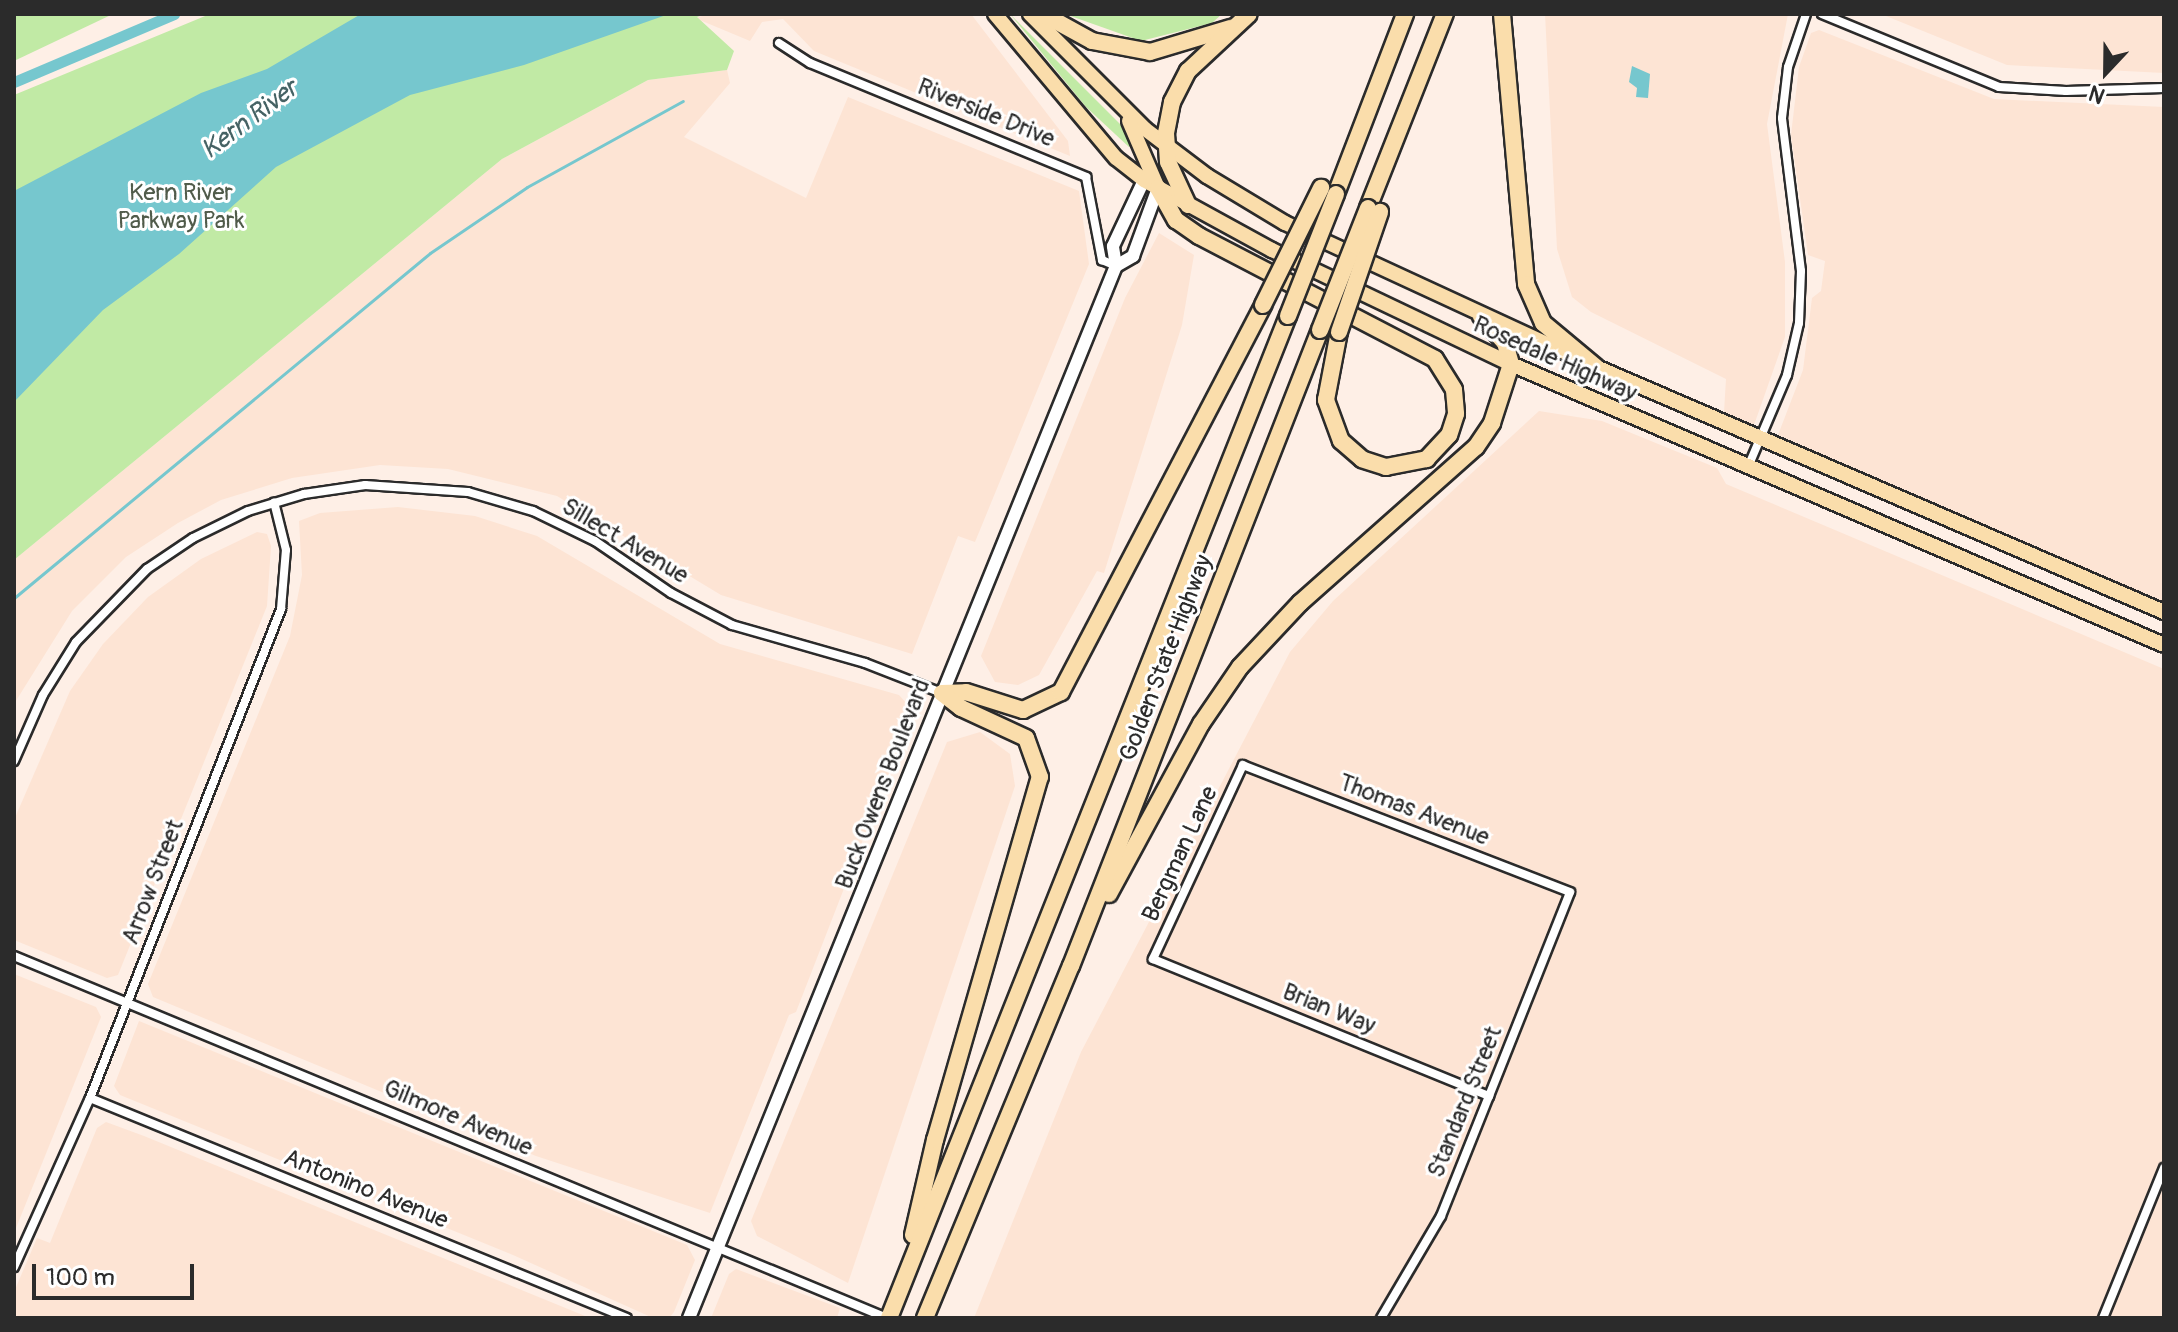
<!DOCTYPE html>
<html>
<head>
<meta charset="utf-8">
<style>
  body { margin:0 }
  #map { position:relative; width:2178px; height:1332px; overflow:hidden; background:#feefe6; font-family:Pangolin,sans-serif }
  div>[style] { position:absolute }
  .built>* { inset:0; background:#fde4d4 }
  .green>* { inset:0; background:#c1eaa5 }
  .water>* { inset:0; background:#76c7ce }
  .stream>* { height:3px; margin:-1.5px; padding:0 1.5px; transform-origin:1.5px; border-radius:1.5px; background:#76c7ce }
  .canal>* { height:11px; margin:-5.5px; padding:0 5.5px; transform-origin:5.5px; border-radius:5.5px; background:#76c7ce }
  .roads { filter:drop-shadow(2px 0 #2b2b2b) drop-shadow(-2px 0 #2b2b2b) drop-shadow(0 2px #2b2b2b) drop-shadow(0 -2px #2b2b2b) }
  .street>* { height:8px; margin:-4px; padding:0 4px; transform-origin:4px; border-radius:4px; background:#fff }
  .secondary>* { height:12px; margin:-6px; padding:0 6px; transform-origin:6px; border-radius:6px; background:#fff }
  .primary>* { height:14px; margin:-7px; padding:0 7px; transform-origin:7px; border-radius:7px; background:#faddab }
  .highway>* { height:16px; margin:-8px; padding:0 8px; transform-origin:8px; border-radius:8px; background:#faddab }
  .bridges { filter:drop-shadow(2px 0 #2b2b2b) drop-shadow(-2px 0 #2b2b2b) drop-shadow(0 2px #2b2b2b) drop-shadow(0 -2px #2b2b2b) }
  .highway-bridge>* { height:16px; margin:-8px; padding:0 8px; transform-origin:8px; border-radius:8px; background:#faddab }
  span { translate:-50% -50%; white-space:nowrap; text-align:center; line-height:1.15; -webkit-text-stroke:6px #fff; paint-order:stroke }
  .street-label { font-size:24px; color:#2b2b2b }
  .park-label { font-size:24px; color:#505b4a }
  .water-label { font-size:26px; color:#456264; font-style:italic }
  .frame { position:absolute; inset:0; border:16px solid #2b2b2b; pointer-events:none }
  .north { position:absolute; left:2066px; top:32px; width:80px; height:80px; -webkit-text-stroke:6px #fff; paint-order:stroke; rotate:202deg; font-size:22px; font-weight:700; line-height:32px; text-align:center; color:#2b2b2b }
  .north::after { content:''; display:block; margin:auto; width:28px; height:36px; background:#2b2b2b; clip-path:polygon(50% 0,100% 100%,50% 72%,0 100%) }
  .scale { position:absolute; left:32px; top:1264px; width:162px; height:36px; box-sizing:border-box; border:4px solid #2b2b2b; border-top:0; padding-left:10px; font-size:24px; line-height:28px; white-space:nowrap; color:#2b2b2b; -webkit-text-stroke:6px #fff; paint-order:stroke }
</style>
</head>
<body>
<div id="map">
  <div class="built">
    <div style="clip-path:polygon(710px 14px,971px 14px,1068px 141px,1070px 156px,814px 51px,783px 19px,762px 22px,750px 41px,695px 18px)"></div>
    <div style="clip-path:polygon(1545px 14px,1788px 14px,1767px 124px,1785px 262px,1785px 337px,1754px 425px,1724px 412px,1726px 379px,1591px 312px,1572px 297px,1557px 249px)"></div>
    <div style="clip-path:polygon(1881px 14px,2164px 14px,2164px 73px,2007px 65px)"></div>
    <div style="clip-path:polygon(1819px 30px,1994px 99px,2164px 107px,2164px 602px,1778px 435px,1803px 370px,1812px 298px,1821px 291px,1825px 261px,1808px 255px,1791px 135px,1799px 67px,1811px 33px)"></div>
    <div style="clip-path:polygon(727px 70px,730px 83px,684px 137px,806px 198px,848px 97px,1079px 191px,1089px 264px,975px 542px,958px 536px,912px 654px,721px 595px,557px 496px,448px 469px,380px 465px,292px 478px,221px 500px,178px 523px,126px 557px,72px 611px,14px 704px,14px 560px,502px 159px,648px 80px)"></div>
    <div style="clip-path:polygon(1159px 233px,1194px 255px,1182px 325px,1104px 573px,1097px 571px,1039px 675px,1018px 685px,995px 682px,981px 656px,1125px 298px)"></div>
    <div style="clip-path:polygon(1539px 411px,1602px 421px,1717px 468px,1726px 484px,2164px 669px,2164px 1318px,974px 1318px,1081px 1052px,1290px 652px,1333px 601px)"></div>
    <div style="clip-path:polygon(398px 507px,475px 516px,537px 536px,720px 644px,899px 695px,908px 705px,911px 716px,796px 1012px,789px 1015px,710px 1213px,536px 1156px,153px 997px,148px 984px,290px 636px,302px 575px,299px 521px,320px 513px)"></div>
    <div style="clip-path:polygon(257px 532px,267px 534px,271px 546px,267px 606px,118px 975px,107px 978px,14px 940px,14px 820px,70px 691px,103px 644px,148px 597px,201px 559px)"></div>
    <div style="clip-path:polygon(980px 732px,1010px 754px,1015px 786px,848px 1283px,757px 1236px,751px 1221px,947px 742px)"></div>
    <div style="clip-path:polygon(14px 974px,96px 1007px,101px 1017px,14px 1233px)"></div>
    <div style="clip-path:polygon(139px 1021px,687px 1245px,695px 1260px,674px 1312px,669px 1318px,653px 1318px,513px 1255px,120px 1095px,114px 1086px)"></div>
    <div style="clip-path:polygon(106px 1122px,144px 1136px,590px 1318px,14px 1318px,14px 1292px,37px 1238px,50px 1243px,97px 1128px)"></div>
    <div style="clip-path:polygon(736px 1269px,840px 1308px,837px 1318px,711px 1318px,729px 1274px)"></div>
  </div>
  <div class="green">
    <div style="clip-path:polygon(14px 14px,113px 14px,14px 61px)"></div>
    <div style="clip-path:polygon(210px 14px,706px 14px,697px 17px,734px 51px,727px 70px,648px 80px,502px 159px,14px 560px,14px 95px)"></div>
    <div style="clip-path:polygon(1010px 14px,1124px 128px,1133px 144px,1129px 147px,1086px 107px)"></div>
    <div style="clip-path:polygon(1065px 14px,1222px 14px,1212px 23px,1141px 41px)"></div>
  </div>
  <div class="water">
    <div style="clip-path:polygon(361px 14px,669px 14px,524px 65px,410px 95px,276px 167px,179px 254px,103px 310px,14px 402px,14px 191px,201px 93px,267px 69px)"></div>
    <div style="clip-path:polygon(1632px 66px,1650px 74px,1648px 98px,1636px 97px,1637px 88px,1629px 82px)"></div>
  </div>
  <div class="stream">
    <div style="left:14px;top:598px;width:540px;rotate:-39.67deg"></div>
    <div style="left:430px;top:253px;width:117px;rotate:-34.2deg"></div>
    <div style="left:527px;top:187px;width:178px;rotate:-28.9deg"></div>
  </div>
  <div class="canal">
    <div style="left:14px;top:82px;width:174px;rotate:-23deg"></div>
  </div>
  <div class="roads">
    <div class="street">
      <div style="left:1822px;top:14px;width:191px;rotate:22.4deg"></div>
      <div style="left:1999px;top:87px;width:67px;rotate:3.4deg"></div>
      <div style="left:2066px;top:91px;width:98px;rotate:-1.8deg"></div>
      <div style="left:779px;top:43px;width:37px;rotate:33deg"></div>
      <div style="left:810px;top:63px;width:299px;rotate:22.4deg"></div>
      <div style="left:1086px;top:177px;width:85px;rotate:79.1deg"></div>
      <div style="left:1102px;top:260px;width:15px;rotate:23deg"></div>
      <div style="left:1748px;top:467px;width:100px;rotate:-67deg"></div>
      <div style="left:1787px;top:375px;width:53px;rotate:-77deg"></div>
      <div style="left:1799px;top:323px;width:52px;rotate:-87.8deg"></div>
      <div style="left:1801px;top:271px;width:154px;rotate:-97.1deg"></div>
      <div style="left:1782px;top:118px;width:51px;rotate:-83.3deg"></div>
      <div style="left:1788px;top:67px;width:56px;rotate:-71.2deg"></div>
      <div style="left:14px;top:761px;width:72px;rotate:-66.3deg"></div>
      <div style="left:43px;top:695px;width:62px;rotate:-58.1deg"></div>
      <div style="left:76px;top:642px;width:102px;rotate:-45.8deg"></div>
      <div style="left:147px;top:569px;width:55px;rotate:-34deg"></div>
      <div style="left:193px;top:538px;width:61px;rotate:-26.1deg"></div>
      <div style="left:248px;top:511px;width:59px;rotate:-16.9deg"></div>
      <div style="left:304px;top:494px;width:62px;rotate:-8.4deg"></div>
      <div style="left:365px;top:485px;width:103px;rotate:3.9deg"></div>
      <div style="left:468px;top:492px;width:68px;rotate:16.3deg"></div>
      <div style="left:533px;top:511px;width:69px;rotate:25.8deg"></div>
      <div style="left:595px;top:541px;width:92px;rotate:34.4deg"></div>
      <div style="left:671px;top:593px;width:69px;rotate:27.7deg"></div>
      <div style="left:732px;top:625px;width:138px;rotate:15.9deg"></div>
      <div style="left:865px;top:663px;width:83px;rotate:21.3deg"></div>
      <div style="left:14px;top:956px;width:945px;rotate:22.52deg"></div>
      <div style="left:90px;top:1098px;width:580px;rotate:22.28deg"></div>
      <div style="left:14px;top:1267px;width:185px;rotate:-65.8deg"></div>
      <div style="left:90px;top:1098px;width:525px;rotate:-68.66deg"></div>
      <div style="left:281px;top:609px;width:59px;rotate:-85.2deg"></div>
      <div style="left:286px;top:550px;width:49px;rotate:-104deg"></div>
      <div style="left:1381px;top:1318px;width:118px;rotate:-59.5deg"></div>
      <div style="left:1441px;top:1216px;width:129px;rotate:-68.2deg"></div>
      <div style="left:1489px;top:1096px;width:219px;rotate:-68.3deg"></div>
      <div style="left:1570px;top:892px;width:351px;rotate:-158.8deg"></div>
      <div style="left:1243px;top:765px;width:214px;rotate:114.9deg"></div>
      <div style="left:1153px;top:959px;width:363px;rotate:22.2deg"></div>
      <div style="left:2103px;top:1318px;width:162px;rotate:-67.9deg"></div>
    </div>
    <div class="secondary">
      <div style="left:1116px;top:266px;width:20px;rotate:-30deg"></div>
      <div style="left:1133px;top:256px;width:72px;rotate:-69.8deg"></div>
      <div style="left:689px;top:1318px;width:1135px;rotate:-67.91deg"></div>
      <div style="left:1116px;top:266px;width:20px;rotate:-99deg"></div>
      <div style="left:1113px;top:246px;width:73px;rotate:-64.8deg"></div>
    </div>
    <div class="primary">
      <div style="left:995px;top:14px;width:188px;rotate:50deg"></div>
      <div style="left:1116px;top:158px;width:36px;rotate:38deg"></div>
      <div style="left:1144px;top:180px;width:146px;rotate:28.7deg"></div>
      <div style="left:1272px;top:250px;width:265px;rotate:25.5deg"></div>
      <div style="left:1511px;top:364px;width:711px;rotate:23.28deg"></div>
      <div style="left:1030px;top:14px;width:163px;rotate:45deg"></div>
      <div style="left:1145px;top:129px;width:78px;rotate:37.2deg"></div>
      <div style="left:1207px;top:176px;width:91px;rotate:31.1deg"></div>
      <div style="left:1285px;top:223px;width:343px;rotate:24.8deg"></div>
      <div style="left:1596px;top:367px;width:619px;rotate:23.33deg"></div>
      <div style="left:1129px;top:121px;width:73px;rotate:66.6deg"></div>
    </div>
    <div class="highway">
      <div style="left:1043px;top:14px;width:56px;rotate:28.9deg"></div>
      <div style="left:1092px;top:41px;width:59px;rotate:10.7deg"></div>
      <div style="left:1150px;top:52px;width:84px;rotate:-16.7deg"></div>
      <div style="left:1502px;top:14px;width:271px;rotate:84.9deg"></div>
      <div style="left:1526px;top:284px;width:43px;rotate:66.4deg"></div>
      <div style="left:1543px;top:323px;width:69px;rotate:39.7deg"></div>
      <div style="left:1158px;top:188px;width:37px;rotate:61deg"></div>
      <div style="left:1176px;top:220px;width:28px;rotate:35deg"></div>
      <div style="left:1199px;top:236px;width:266px;rotate:27.5deg"></div>
      <div style="left:1435px;top:359px;width:36px;rotate:58deg"></div>
      <div style="left:1454px;top:390px;width:24px;rotate:85deg"></div>
      <div style="left:1456px;top:414px;width:22px;rotate:108deg"></div>
      <div style="left:1449px;top:435px;width:33px;rotate:133deg"></div>
      <div style="left:1427px;top:459px;width:42px;rotate:169deg"></div>
      <div style="left:1386px;top:467px;width:25px;rotate:-162deg"></div>
      <div style="left:1362px;top:459px;width:28px;rotate:-139deg"></div>
      <div style="left:1341px;top:441px;width:44px;rotate:-110.1deg"></div>
      <div style="left:1326px;top:400px;width:69px;rotate:-79.2deg"></div>
      <div style="left:1336px;top:194px;width:193px;rotate:-69deg"></div>
      <div style="left:1188px;top:205px;width:47px;rotate:-114.9deg"></div>
      <div style="left:1168px;top:162px;width:29px;rotate:-94deg"></div>
      <div style="left:1166px;top:133px;width:32px;rotate:-79deg"></div>
      <div style="left:1172px;top:102px;width:35px;rotate:-63deg"></div>
      <div style="left:1188px;top:71px;width:83px;rotate:-43.1deg"></div>
      <div style="left:1368px;top:208px;width:209px;rotate:-68.4deg"></div>
      <div style="left:942px;top:693px;width:24px;rotate:-2deg"></div>
      <div style="left:966px;top:692px;width:60px;rotate:17.5deg"></div>
      <div style="left:1023px;top:710px;width:42px;rotate:-25.3deg"></div>
      <div style="left:1061px;top:692px;width:437px;rotate:-62.4deg"></div>
      <div style="left:1109px;top:894px;width:193px;rotate:-61.6deg"></div>
      <div style="left:1201px;top:724px;width:69px;rotate:-55.6deg"></div>
      <div style="left:1240px;top:667px;width:88px;rotate:-46.8deg"></div>
      <div style="left:1300px;top:603px;width:235px;rotate:-41.6deg"></div>
      <div style="left:1476px;top:447px;width:29px;rotate:-56deg"></div>
      <div style="left:1492px;top:423px;width:62px;rotate:-72.1deg"></div>
      <div style="left:1511px;top:364px;width:22px;rotate:-106deg"></div>
      <div style="left:1505px;top:343px;width:36px;rotate:-132deg"></div>
      <div style="left:913px;top:1235px;width:98px;rotate:-77deg"></div>
      <div style="left:935px;top:1140px;width:378px;rotate:-73.9deg"></div>
      <div style="left:1040px;top:777px;width:41px;rotate:-109.7deg"></div>
      <div style="left:1026px;top:738px;width:72px;rotate:-155.2deg"></div>
      <div style="left:961px;top:708px;width:24px;rotate:-142deg"></div>
      <div style="left:889px;top:1318px;width:1079px;rotate:-68.29deg"></div>
      <div style="left:925px;top:1318px;width:381px;rotate:-67.5deg"></div>
      <div style="left:1071px;top:966px;width:683px;rotate:-68.62deg"></div>
    </div>
  </div>
  <div class="bridges">
    <div class="highway-bridge">
      <div style="left:1263px;top:305px;width:131px;rotate:-63.6deg"></div>
      <div style="left:1288px;top:316px;width:131px;rotate:-68.5deg"></div>
      <div style="left:1320px;top:330px;width:131px;rotate:-68.5deg"></div>
      <div style="left:1339px;top:332px;width:127px;rotate:-71.1deg"></div>
    </div>
  </div>
  <div class="street-label">
    <span style="left:986px;top:113px;rotate:22deg">Riverside Drive</span>
    <span style="left:1555px;top:359px;rotate:24deg">Rosedale Highway</span>
    <span style="left:625px;top:541px;rotate:31deg">Sillect Avenue</span>
    <span style="left:1166px;top:658px;rotate:-69deg">Golden State Highway</span>
    <span style="left:883px;top:784px;rotate:-69deg">Buck Owens Boulevard</span>
    <span style="left:1414px;top:810px;rotate:21deg">Thomas Avenue</span>
    <span style="left:1180px;top:854px;rotate:-65deg">Bergman Lane</span>
    <span style="left:153px;top:882px;rotate:-69deg">Arrow Street</span>
    <span style="left:1329px;top:1009px;rotate:22deg">Brian Way</span>
    <span style="left:1465px;top:1102px;rotate:-68deg">Standard Street</span>
    <span style="left:458px;top:1118px;rotate:23deg">Gilmore Avenue</span>
    <span style="left:366px;top:1189px;rotate:22deg">Antonino Avenue</span>
  </div>
  <div class="park-label">
    <span style="left:181px;top:207px">Kern River<br>Parkway Park</span>
  </div>
  <div class="water-label">
    <span style="left:250px;top:120px;rotate:-37deg">Kern River</span>
  </div>
  <div class="frame"></div>
  <div class="north">N</div>
  <div class="scale">100 m</div>
</div>
</body>
</html>
